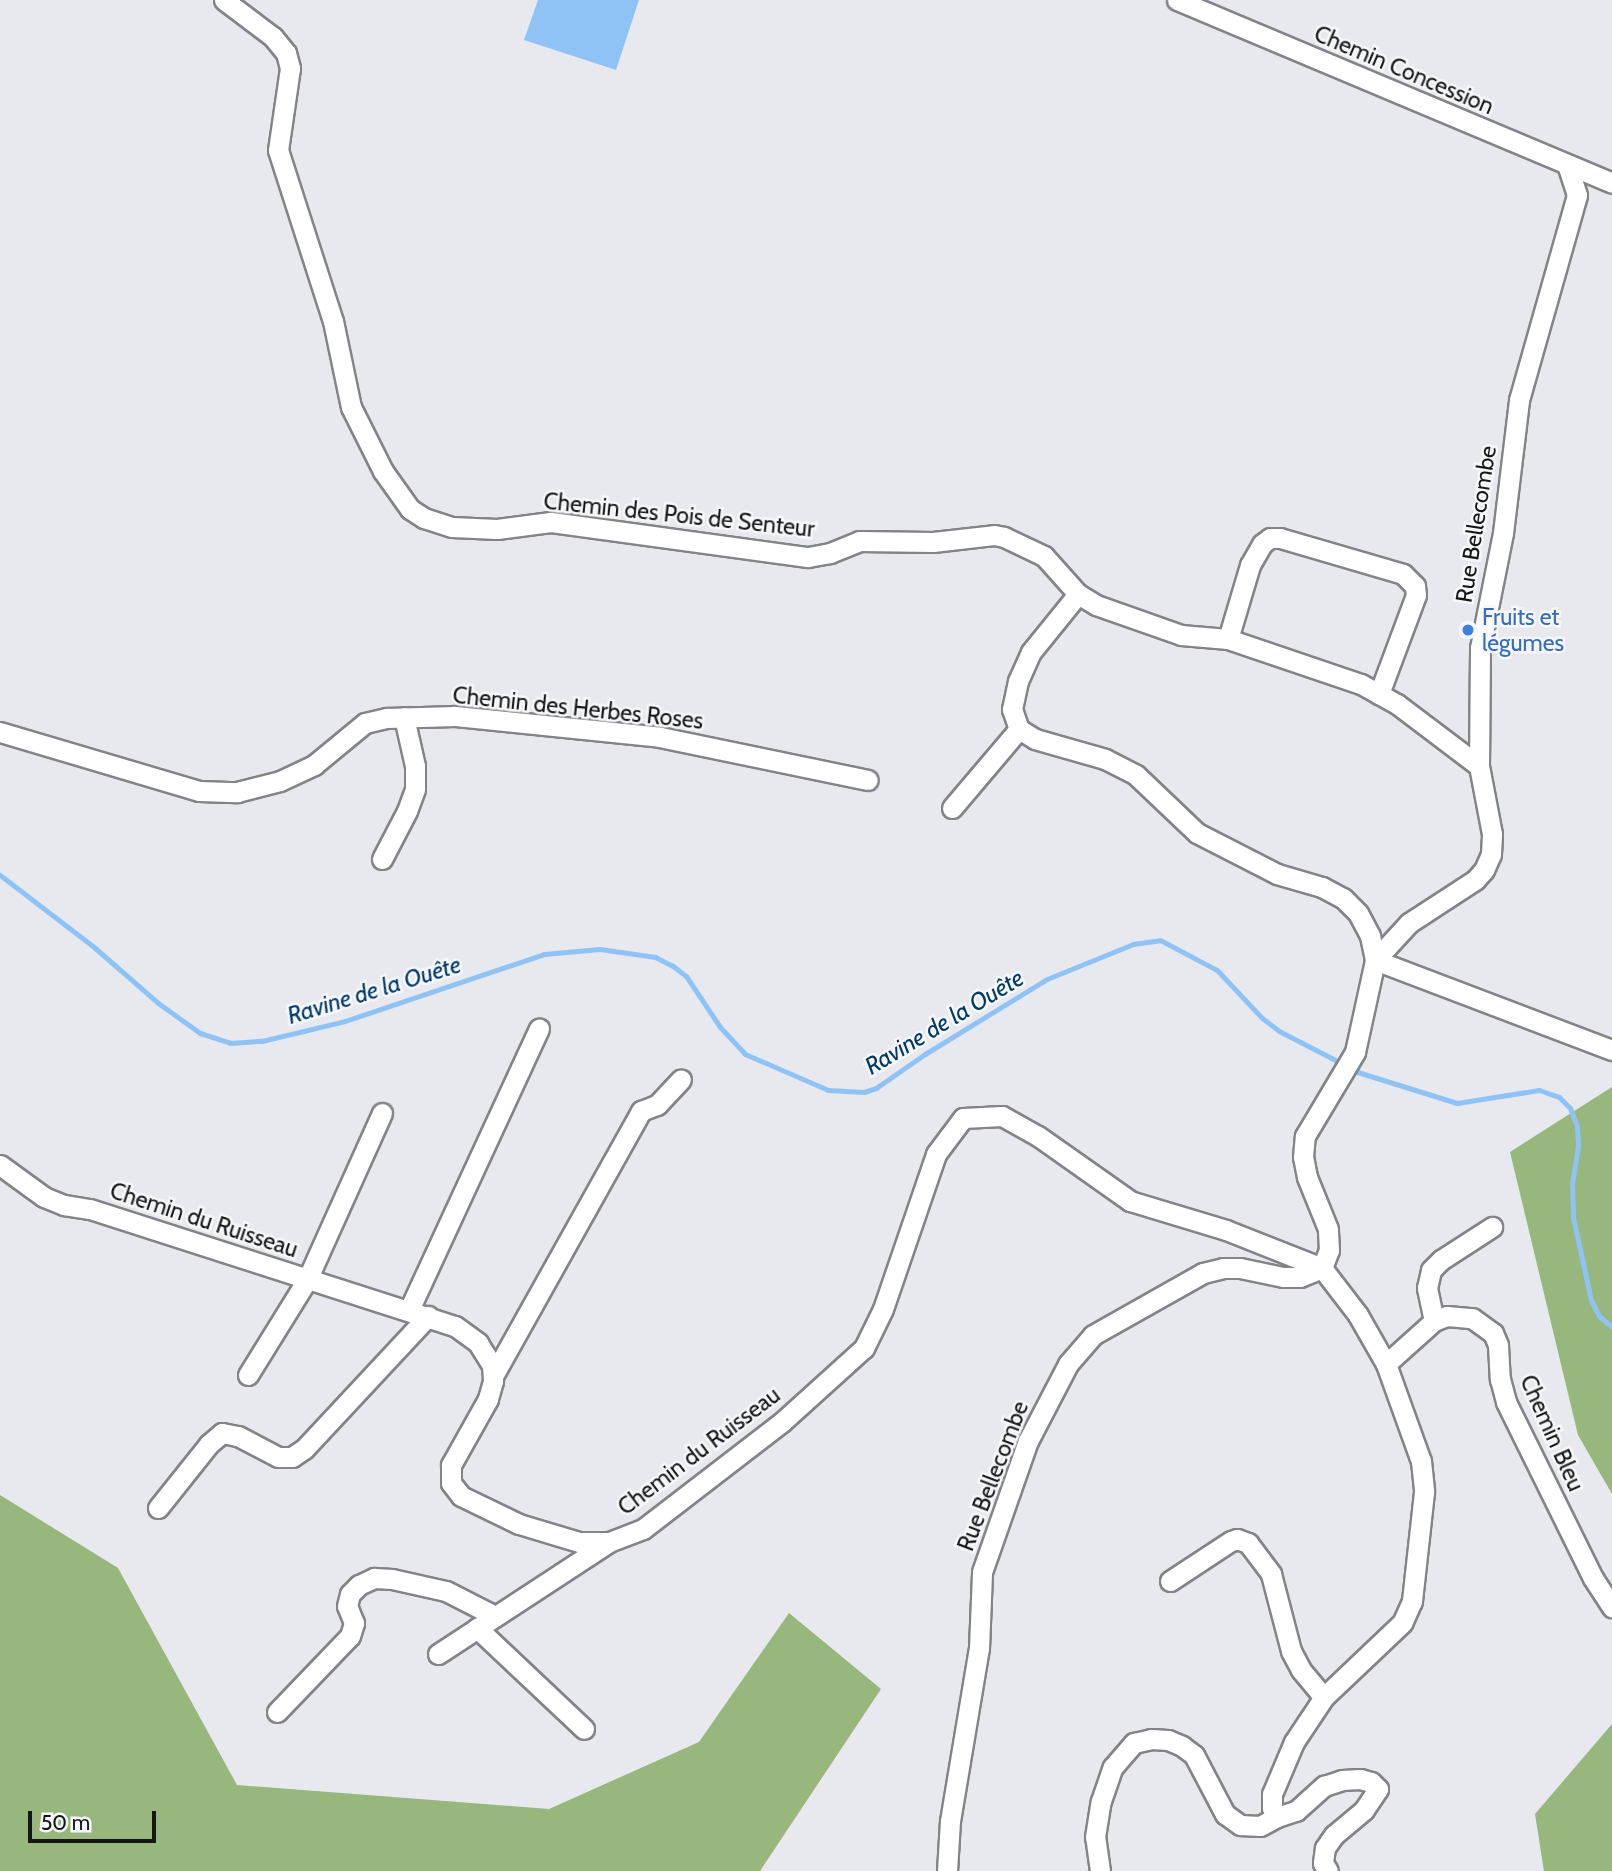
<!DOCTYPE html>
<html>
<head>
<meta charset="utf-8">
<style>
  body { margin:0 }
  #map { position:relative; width:1612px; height:1871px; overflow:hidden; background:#e7e9ee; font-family:Cabin,sans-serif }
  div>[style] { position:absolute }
  .forest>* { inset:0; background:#97b77c }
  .water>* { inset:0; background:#90c3f5 }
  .stream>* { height:5px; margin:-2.5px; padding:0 2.5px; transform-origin:2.5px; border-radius:2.5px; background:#90c3f5 }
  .roads { filter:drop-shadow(2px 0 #828487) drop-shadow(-2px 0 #828487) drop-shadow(0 2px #828487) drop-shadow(0 -2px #828487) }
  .minor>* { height:19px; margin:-9.5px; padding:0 9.5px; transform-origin:9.5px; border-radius:9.5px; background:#fff }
  .dots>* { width:19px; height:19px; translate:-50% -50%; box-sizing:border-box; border:4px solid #f5f7fb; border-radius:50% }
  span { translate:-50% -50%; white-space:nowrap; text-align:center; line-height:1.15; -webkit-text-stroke:5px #f5f7fb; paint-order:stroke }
  .street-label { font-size:23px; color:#151617 }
  .shop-label { font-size:23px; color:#366cbe }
  .left { translate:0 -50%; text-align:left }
  .water-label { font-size:24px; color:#003966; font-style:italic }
  .scale { position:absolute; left:28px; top:1811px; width:128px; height:32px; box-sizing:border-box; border:4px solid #151617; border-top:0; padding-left:9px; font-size:21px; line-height:24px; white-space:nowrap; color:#151617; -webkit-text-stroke:5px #f5f7fb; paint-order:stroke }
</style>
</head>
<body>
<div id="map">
  <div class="forest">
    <div style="clip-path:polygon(1612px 1087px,1612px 1494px,1578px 1435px,1510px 1152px)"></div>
    <div style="clip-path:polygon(0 1495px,118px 1568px,237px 1785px,549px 1809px,699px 1742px,789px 1613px,881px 1689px,760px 1871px,0 1871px)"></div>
    <div style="clip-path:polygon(1612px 1724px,1612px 1871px,1544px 1871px,1535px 1814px)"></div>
  </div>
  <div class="water">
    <div style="clip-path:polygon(538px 0,639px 0,616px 70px,524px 40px)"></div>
  </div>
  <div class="stream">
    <div style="left:0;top:875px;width:120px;rotate:37.5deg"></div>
    <div style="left:95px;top:948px;width:84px;rotate:41.1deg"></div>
    <div style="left:158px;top:1003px;width:52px;rotate:35.5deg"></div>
    <div style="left:200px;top:1033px;width:32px;rotate:18deg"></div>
    <div style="left:230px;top:1043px;width:32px;rotate:-4deg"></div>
    <div style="left:262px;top:1041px;width:85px;rotate:-13.5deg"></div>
    <div style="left:345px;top:1021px;width:210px;rotate:-18.6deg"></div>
    <div style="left:544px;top:954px;width:56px;rotate:-5.1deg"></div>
    <div style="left:600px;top:949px;width:56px;rotate:8.3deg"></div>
    <div style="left:655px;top:957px;width:20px;rotate:27deg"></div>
    <div style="left:673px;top:966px;width:16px;rotate:38deg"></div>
    <div style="left:686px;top:976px;width:61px;rotate:56.3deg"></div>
    <div style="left:720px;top:1027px;width:37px;rotate:47deg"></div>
    <div style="left:745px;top:1054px;width:90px;rotate:23.4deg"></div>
    <div style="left:828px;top:1090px;width:36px;rotate:3deg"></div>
    <div style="left:864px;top:1092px;width:13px;rotate:-18deg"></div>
    <div style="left:876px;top:1088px;width:60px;rotate:-34.8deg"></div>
    <div style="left:925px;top:1054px;width:143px;rotate:-31.6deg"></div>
    <div style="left:1047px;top:979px;width:93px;rotate:-22.1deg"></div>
    <div style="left:1133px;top:944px;width:27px;rotate:-8deg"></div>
    <div style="left:1160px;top:940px;width:64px;rotate:27.8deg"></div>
    <div style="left:1217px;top:970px;width:66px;rotate:46.8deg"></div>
    <div style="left:1262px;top:1018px;width:21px;rotate:37deg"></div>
    <div style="left:1279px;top:1031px;width:72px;rotate:27.3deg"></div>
    <div style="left:1351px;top:1070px;width:111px;rotate:17.3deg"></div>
    <div style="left:1457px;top:1103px;width:83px;rotate:-9deg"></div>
    <div style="left:1539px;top:1090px;width:21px;rotate:19deg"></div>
    <div style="left:1559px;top:1097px;width:16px;rotate:45deg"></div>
    <div style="left:1570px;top:1108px;width:19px;rotate:69deg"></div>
    <div style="left:1577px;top:1126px;width:20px;rotate:87deg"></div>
    <div style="left:1578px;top:1146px;width:38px;rotate:99deg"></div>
    <div style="left:1572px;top:1184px;width:33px;rotate:88deg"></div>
    <div style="left:1573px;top:1217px;width:85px;rotate:77.8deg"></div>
    <div style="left:1591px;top:1300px;width:18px;rotate:63deg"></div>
    <div style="left:1599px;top:1316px;width:17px;rotate:40deg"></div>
  </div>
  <div class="roads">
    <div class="minor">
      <div style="left:224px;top:0;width:61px;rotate:37.1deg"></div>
      <div style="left:273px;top:37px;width:21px;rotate:51deg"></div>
      <div style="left:286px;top:53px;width:16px;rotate:75deg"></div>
      <div style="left:290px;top:68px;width:83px;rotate:98.3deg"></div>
      <div style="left:278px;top:150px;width:180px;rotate:72.2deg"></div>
      <div style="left:333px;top:321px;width:88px;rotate:78.2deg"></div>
      <div style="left:351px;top:407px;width:72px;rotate:63.4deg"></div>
      <div style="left:383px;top:471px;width:47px;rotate:54.6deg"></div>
      <div style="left:410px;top:509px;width:17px;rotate:33deg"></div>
      <div style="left:424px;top:518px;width:29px;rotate:18deg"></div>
      <div style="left:452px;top:527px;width:45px;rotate:2.5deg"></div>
      <div style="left:497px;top:529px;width:54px;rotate:-7.4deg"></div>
      <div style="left:551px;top:522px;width:259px;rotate:7.8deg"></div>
      <div style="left:808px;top:557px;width:22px;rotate:-10deg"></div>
      <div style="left:830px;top:553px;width:31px;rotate:-22deg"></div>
      <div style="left:859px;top:541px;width:74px;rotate:0.8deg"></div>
      <div style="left:933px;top:542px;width:61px;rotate:-6.5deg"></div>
      <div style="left:994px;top:535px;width:10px;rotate:11deg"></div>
      <div style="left:1004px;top:537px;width:44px;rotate:25.4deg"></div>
      <div style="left:1044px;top:556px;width:51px;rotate:48.2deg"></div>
      <div style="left:1078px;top:594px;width:21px;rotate:31deg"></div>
      <div style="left:1096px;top:605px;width:90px;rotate:19.4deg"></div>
      <div style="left:1181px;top:635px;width:47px;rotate:4.9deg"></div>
      <div style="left:1228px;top:639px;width:140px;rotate:18.7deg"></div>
      <div style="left:1361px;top:684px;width:41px;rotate:29.1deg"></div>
      <div style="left:1397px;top:704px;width:103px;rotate:37.1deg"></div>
      <div style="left:1177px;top:0;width:472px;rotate:22.8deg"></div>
      <div style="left:1078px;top:594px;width:75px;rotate:129deg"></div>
      <div style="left:1031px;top:652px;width:32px;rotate:114deg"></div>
      <div style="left:1018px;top:681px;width:29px;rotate:102deg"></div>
      <div style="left:1012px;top:709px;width:21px;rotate:71deg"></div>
      <div style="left:1019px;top:729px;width:19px;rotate:32deg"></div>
      <div style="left:1035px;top:739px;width:73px;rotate:15.9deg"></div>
      <div style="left:1105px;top:759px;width:35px;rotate:27deg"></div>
      <div style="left:1136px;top:775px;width:84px;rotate:43.6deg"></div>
      <div style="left:1197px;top:833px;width:90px;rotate:27.1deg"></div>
      <div style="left:1277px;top:874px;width:47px;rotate:16.1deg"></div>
      <div style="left:1322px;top:887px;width:24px;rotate:28deg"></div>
      <div style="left:1343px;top:898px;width:21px;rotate:45deg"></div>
      <div style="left:1358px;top:913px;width:26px;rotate:62deg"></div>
      <div style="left:1370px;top:936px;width:25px;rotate:78deg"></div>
      <div style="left:1375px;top:960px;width:254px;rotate:20.8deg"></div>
      <div style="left:1228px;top:639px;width:77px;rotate:-73.4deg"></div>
      <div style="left:1250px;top:565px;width:24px;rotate:-60deg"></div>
      <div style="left:1262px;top:544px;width:10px;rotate:-37deg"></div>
      <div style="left:1270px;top:538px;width:10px"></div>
      <div style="left:1280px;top:538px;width:128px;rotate:16.3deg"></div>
      <div style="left:1403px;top:574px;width:17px;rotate:45deg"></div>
      <div style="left:1415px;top:586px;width:9px;rotate:84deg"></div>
      <div style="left:1416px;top:595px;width:106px;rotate:110.5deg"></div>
      <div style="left:0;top:732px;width:208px;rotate:16.5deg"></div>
      <div style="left:199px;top:791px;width:38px;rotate:2deg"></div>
      <div style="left:237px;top:792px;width:44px;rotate:-14.3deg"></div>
      <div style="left:280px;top:781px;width:38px;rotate:-25deg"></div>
      <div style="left:314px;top:765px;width:66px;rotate:-39.5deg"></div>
      <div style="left:365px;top:723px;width:23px;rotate:-13deg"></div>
      <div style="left:387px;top:718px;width:68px;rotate:-1.7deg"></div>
      <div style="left:455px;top:716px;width:206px;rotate:5.8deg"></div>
      <div style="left:660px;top:737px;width:212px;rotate:11.7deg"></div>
      <div style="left:952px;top:808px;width:104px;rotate:-49.7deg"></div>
      <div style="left:382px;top:859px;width:54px;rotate:-62.5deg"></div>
      <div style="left:407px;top:811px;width:23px;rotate:-70deg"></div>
      <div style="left:415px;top:789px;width:23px;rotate:-90deg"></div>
      <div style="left:415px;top:766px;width:50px;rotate:-102.7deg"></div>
      <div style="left:0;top:1165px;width:54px;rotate:36deg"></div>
      <div style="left:44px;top:1197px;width:22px;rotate:22deg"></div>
      <div style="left:64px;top:1205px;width:26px;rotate:9deg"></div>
      <div style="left:90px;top:1209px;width:383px;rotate:17.8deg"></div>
      <div style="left:455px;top:1326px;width:29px;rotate:36deg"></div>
      <div style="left:478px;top:1343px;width:26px;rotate:58deg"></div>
      <div style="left:492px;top:1365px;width:16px;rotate:86deg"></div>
      <div style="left:493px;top:1381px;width:19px;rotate:106deg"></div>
      <div style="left:488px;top:1399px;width:76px;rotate:119.3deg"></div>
      <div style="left:451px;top:1465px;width:18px;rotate:90deg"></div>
      <div style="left:451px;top:1483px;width:16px;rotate:52deg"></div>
      <div style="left:461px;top:1496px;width:64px;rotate:25.8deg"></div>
      <div style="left:519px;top:1524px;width:63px;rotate:16.7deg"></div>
      <div style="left:579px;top:1542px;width:30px"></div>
      <div style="left:609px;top:1542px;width:36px;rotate:-21deg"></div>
      <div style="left:643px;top:1529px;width:175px;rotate:-37.6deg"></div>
      <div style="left:782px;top:1422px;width:110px;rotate:-42.1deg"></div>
      <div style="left:864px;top:1348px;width:43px;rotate:-64deg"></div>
      <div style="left:883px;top:1309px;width:164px;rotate:-71.1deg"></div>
      <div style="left:936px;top:1154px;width:45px;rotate:-53.1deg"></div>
      <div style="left:963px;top:1118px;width:39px;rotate:-3deg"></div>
      <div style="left:1002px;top:1116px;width:41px;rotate:29.1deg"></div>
      <div style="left:1038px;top:1136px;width:113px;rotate:35.2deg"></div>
      <div style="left:1130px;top:1201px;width:100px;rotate:16.8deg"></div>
      <div style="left:1226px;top:1230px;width:103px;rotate:21.6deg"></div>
      <div style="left:1322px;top:1268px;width:59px;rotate:52.5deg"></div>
      <div style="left:1358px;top:1315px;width:56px;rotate:60.3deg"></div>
      <div style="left:1386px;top:1364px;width:103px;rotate:70.2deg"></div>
      <div style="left:1421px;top:1461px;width:31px;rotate:84deg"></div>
      <div style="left:1424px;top:1492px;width:110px;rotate:96.3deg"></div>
      <div style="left:1412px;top:1601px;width:24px;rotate:114deg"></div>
      <div style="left:1402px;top:1623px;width:108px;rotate:136.5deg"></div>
      <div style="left:1324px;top:1697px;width:54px;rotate:123.7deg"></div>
      <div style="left:1294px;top:1742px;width:56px;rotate:112.9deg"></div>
      <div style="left:1272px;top:1794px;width:14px;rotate:90deg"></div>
      <div style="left:1272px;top:1808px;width:10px;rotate:61deg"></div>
      <div style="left:1277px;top:1817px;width:20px;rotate:-18deg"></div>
      <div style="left:1296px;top:1811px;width:38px;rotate:-42deg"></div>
      <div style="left:1324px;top:1786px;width:19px;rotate:-18deg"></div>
      <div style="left:1342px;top:1780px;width:18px;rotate:-3deg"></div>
      <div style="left:1360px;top:1779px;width:11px;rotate:15deg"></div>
      <div style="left:1371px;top:1782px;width:10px;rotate:45deg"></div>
      <div style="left:1378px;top:1789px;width:25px;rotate:124deg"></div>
      <div style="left:1364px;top:1810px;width:39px;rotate:140deg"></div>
      <div style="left:1334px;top:1835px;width:16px;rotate:125deg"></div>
      <div style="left:1325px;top:1848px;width:15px;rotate:98deg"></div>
      <div style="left:1323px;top:1863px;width:9px;rotate:58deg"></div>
      <div style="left:409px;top:1310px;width:310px;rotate:-65.2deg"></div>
      <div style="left:1434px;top:1321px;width:34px;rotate:-102deg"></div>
      <div style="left:1427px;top:1288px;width:18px;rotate:-77deg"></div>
      <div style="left:1431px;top:1270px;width:14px;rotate:-45deg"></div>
      <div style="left:1441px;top:1260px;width:61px;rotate:-32.9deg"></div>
      <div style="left:1386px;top:1364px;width:64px;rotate:-41.9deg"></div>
      <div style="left:1434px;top:1321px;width:14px;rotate:-21deg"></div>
      <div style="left:1447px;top:1316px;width:25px;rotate:5deg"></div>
      <div style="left:1472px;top:1318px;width:26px;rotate:36deg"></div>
      <div style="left:1493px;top:1333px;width:13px;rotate:67deg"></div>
      <div style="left:1498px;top:1345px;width:34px;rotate:87deg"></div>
      <div style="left:1500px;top:1379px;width:24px;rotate:75deg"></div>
      <div style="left:1506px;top:1402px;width:196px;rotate:63.7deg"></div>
      <div style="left:1593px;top:1578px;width:35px;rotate:57deg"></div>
      <div style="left:248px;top:1375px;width:112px;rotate:-58.2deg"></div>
      <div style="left:307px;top:1280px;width:183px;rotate:-65.8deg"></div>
      <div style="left:493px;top:1376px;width:304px;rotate:-60.8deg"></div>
      <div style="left:641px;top:1111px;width:17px;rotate:-21deg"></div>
      <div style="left:657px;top:1105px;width:35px;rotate:-47deg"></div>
      <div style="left:158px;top:1508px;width:82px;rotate:-51.4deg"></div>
      <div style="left:209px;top:1444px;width:17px;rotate:-40deg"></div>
      <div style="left:222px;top:1433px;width:16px;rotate:11deg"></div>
      <div style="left:238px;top:1436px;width:45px;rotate:27.7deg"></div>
      <div style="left:278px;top:1457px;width:14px"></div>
      <div style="left:292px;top:1457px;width:14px;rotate:-34deg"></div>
      <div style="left:304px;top:1449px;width:182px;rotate:-47deg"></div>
      <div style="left:1170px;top:1581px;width:73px;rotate:-33.3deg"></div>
      <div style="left:1231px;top:1541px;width:6px;rotate:-18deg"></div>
      <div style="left:1237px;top:1539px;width:12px;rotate:20deg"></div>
      <div style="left:1248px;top:1543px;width:39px;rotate:53deg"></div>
      <div style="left:1271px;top:1574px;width:80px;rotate:75.4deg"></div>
      <div style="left:1291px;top:1651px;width:21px;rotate:62deg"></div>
      <div style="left:1301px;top:1670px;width:35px;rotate:50deg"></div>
      <div style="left:477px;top:1628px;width:147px;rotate:43.3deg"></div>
      <div style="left:438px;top:1654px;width:204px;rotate:-33.2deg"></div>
      <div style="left:277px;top:1712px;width:105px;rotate:-46.2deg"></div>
      <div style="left:350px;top:1636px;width:14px;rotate:-73deg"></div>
      <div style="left:354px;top:1623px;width:18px;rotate:-112deg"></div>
      <div style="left:347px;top:1606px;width:12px;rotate:-76deg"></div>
      <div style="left:350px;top:1594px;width:13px;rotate:-45deg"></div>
      <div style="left:359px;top:1585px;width:17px;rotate:-25deg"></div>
      <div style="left:374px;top:1578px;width:18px;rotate:3deg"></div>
      <div style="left:392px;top:1579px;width:55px;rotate:12.5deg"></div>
      <div style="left:446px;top:1591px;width:55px;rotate:27deg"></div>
      <div style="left:947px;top:1871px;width:50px;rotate:-86.6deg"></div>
      <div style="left:950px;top:1821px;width:175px;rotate:-80.5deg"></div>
      <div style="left:979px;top:1648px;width:76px;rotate:-87.7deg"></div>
      <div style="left:982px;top:1572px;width:139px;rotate:-70.7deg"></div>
      <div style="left:1028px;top:1441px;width:87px;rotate:-62.5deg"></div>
      <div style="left:1068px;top:1364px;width:38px;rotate:-49deg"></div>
      <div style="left:1093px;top:1335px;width:126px;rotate:-29.4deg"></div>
      <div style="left:1203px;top:1273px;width:21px;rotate:-14deg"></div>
      <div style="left:1223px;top:1268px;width:17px"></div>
      <div style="left:1240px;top:1268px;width:44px;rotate:11.8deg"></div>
      <div style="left:1283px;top:1277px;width:17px"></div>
      <div style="left:1300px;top:1277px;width:24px;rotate:-22deg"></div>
      <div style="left:1322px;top:1268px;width:19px;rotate:-69deg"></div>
      <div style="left:1329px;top:1250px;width:21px;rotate:-93deg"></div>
      <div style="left:1328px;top:1229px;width:56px;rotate:-112deg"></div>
      <div style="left:1307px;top:1177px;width:20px;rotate:-101deg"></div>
      <div style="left:1303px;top:1157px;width:21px;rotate:-85deg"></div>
      <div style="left:1305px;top:1136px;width:98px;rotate:-59.2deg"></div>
      <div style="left:1355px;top:1052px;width:94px;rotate:-77.7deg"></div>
      <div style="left:1375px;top:960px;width:50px;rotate:-47.4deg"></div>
      <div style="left:1409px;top:923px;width:79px;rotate:-33.1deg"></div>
      <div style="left:1475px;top:880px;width:13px;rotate:-48deg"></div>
      <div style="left:1484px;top:870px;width:17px;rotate:-66deg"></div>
      <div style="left:1491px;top:854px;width:20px;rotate:-87deg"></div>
      <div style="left:1492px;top:834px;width:69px;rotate:-100.8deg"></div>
      <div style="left:1479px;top:766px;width:118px;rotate:-89.5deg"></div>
      <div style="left:1480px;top:648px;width:117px;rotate:-78.7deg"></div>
      <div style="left:1503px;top:533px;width:134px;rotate:-83.1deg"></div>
      <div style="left:1519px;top:400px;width:213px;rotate:-74.2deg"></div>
      <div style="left:1577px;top:195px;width:32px;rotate:-108deg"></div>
      <div style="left:1100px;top:1871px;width:34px;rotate:-98deg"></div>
      <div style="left:1095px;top:1837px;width:36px;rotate:-81deg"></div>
      <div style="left:1101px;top:1801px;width:36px;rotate:-71deg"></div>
      <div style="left:1113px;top:1767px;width:32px;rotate:-49deg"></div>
      <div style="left:1134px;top:1743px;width:17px;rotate:-13deg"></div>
      <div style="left:1151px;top:1739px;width:17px;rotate:3deg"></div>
      <div style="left:1168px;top:1740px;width:15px;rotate:23deg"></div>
      <div style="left:1182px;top:1746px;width:15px;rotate:37deg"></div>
      <div style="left:1194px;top:1755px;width:67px;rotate:62.3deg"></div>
      <div style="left:1225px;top:1814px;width:19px;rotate:36deg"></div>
      <div style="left:1240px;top:1825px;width:20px;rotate:3deg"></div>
      <div style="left:1260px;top:1826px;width:19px;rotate:-28deg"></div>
    </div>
  </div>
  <div class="dots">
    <div style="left:1468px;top:630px;background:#3f7fe0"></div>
  </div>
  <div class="street-label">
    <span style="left:1404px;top:70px;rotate:23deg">Chemin Concession</span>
    <span style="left:679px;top:515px;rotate:6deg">Chemin des Pois de Senteur</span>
    <span style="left:1476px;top:524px;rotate:-81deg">Rue Bellecombe</span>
    <span style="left:578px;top:708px;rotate:6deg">Chemin des Herbes Roses</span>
    <span style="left:204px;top:1220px;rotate:18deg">Chemin du Ruisseau</span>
    <span style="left:1552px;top:1433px;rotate:66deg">Chemin Bleu</span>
    <span style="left:699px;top:1451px;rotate:-37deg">Chemin du Ruisseau</span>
    <span style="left:993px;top:1476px;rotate:-69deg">Rue Bellecombe</span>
  </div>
  <div class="shop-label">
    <span class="left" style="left:1482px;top:630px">Fruits et<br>légumes</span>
  </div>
  <div class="water-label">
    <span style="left:374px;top:990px;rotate:-17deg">Ravine de la Ouête</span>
    <span style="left:944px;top:1022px;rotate:-31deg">Ravine de la Ouête</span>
  </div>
  <div class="scale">50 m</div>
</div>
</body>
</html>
